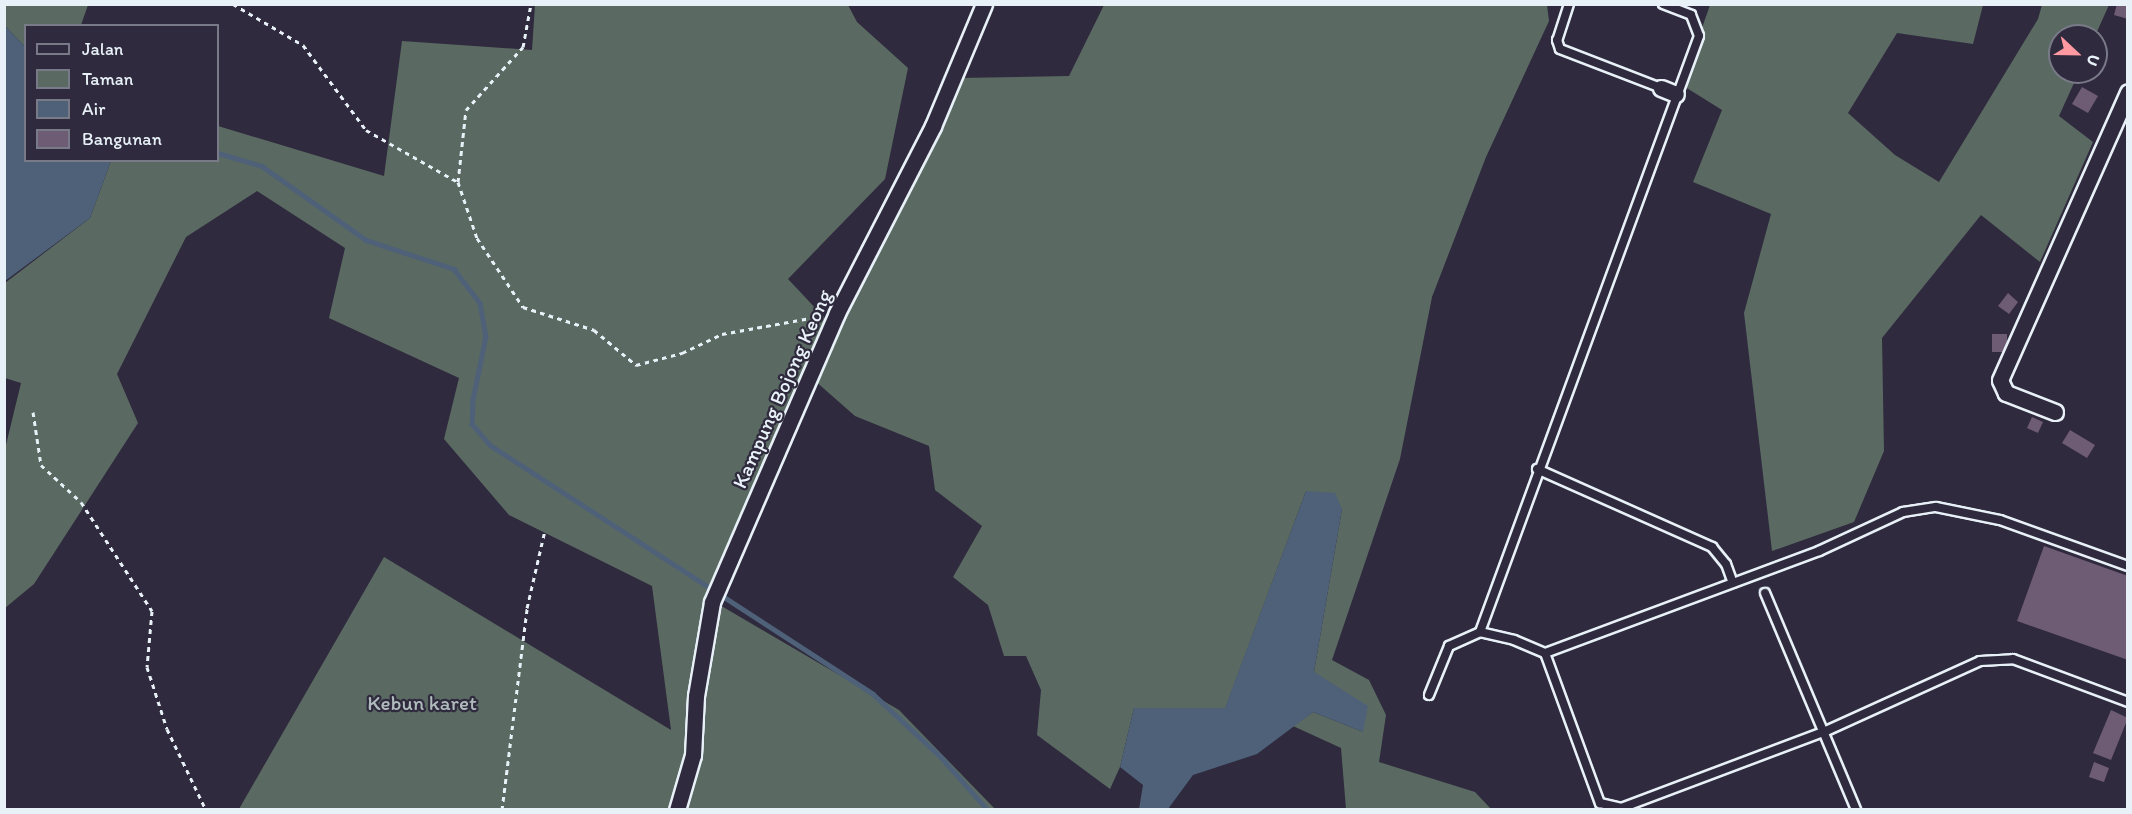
<!DOCTYPE html>
<html>
<head>
<meta charset="utf-8">
<style>
  body { margin:0 }
  #map { position:relative; width:2132px; height:814px; overflow:hidden; background:#2f2a3d; font-family:Itim,sans-serif }
  div>[style] { position:absolute }
  .green>* { inset:0; background:#5a6a62 }
  .water>* { inset:0; background:#4e6179 }
  .stream>* { height:4.5px; margin:-2.25px; padding:0 2.25px; transform-origin:2.25px; border-radius:2.25px; background:#4e6179 }
  .building>* { inset:0; background:#6e5b74 }
  .path>* { height:3px; margin-top:-1.5px; transform-origin:0; background:repeating-linear-gradient(90deg,#e8f1f8 0 4.5px,transparent 0 9px) }
  .roads { filter:drop-shadow(2px 0 #e8f1f8) drop-shadow(-2px 0 #e8f1f8) drop-shadow(0 2px #e8f1f8) drop-shadow(0 -2px #e8f1f8) }
  .lane>* { height:8px; margin:-4px; padding:0 4px; transform-origin:4px; border-radius:4px; background:#2f2a3d }
  .street>* { height:15px; margin:-7.5px; padding:0 7.5px; transform-origin:7.5px; border-radius:7.5px; background:#2f2a3d }
  span { translate:-50% -50%; white-space:nowrap; text-align:center; line-height:1.15; -webkit-text-stroke:4.5px #2f2a3d; paint-order:stroke }
  .street-label { font-size:21px; color:#e8f1f8 }
  .park-label { font-size:21px; color:#afbbbc }
  .frame { position:absolute; inset:0; border:6px solid #e8f1f8; pointer-events:none }
  .legend { position:absolute; left:24px; top:24px; width:195px; height:138px; box-sizing:border-box; background:#2f2a3d; border:2px solid #797a88; margin:0; padding:8px 10px; list-style:none; font-size:18px; color:#e8f1f8 }
  .legend li { display:flex; align-items:center; gap:12px; height:30px }
  .legend b { width:30px; border:2px solid #797a88 }
  .north { position:absolute; left:2048px; top:24px; width:60px; height:60px; box-sizing:border-box; background:#2f2a3d; border:2px solid #797a88; border-radius:50%; rotate:112deg; font-size:16px; font-weight:700; line-height:24px; text-align:center; color:#e8f1f8 }
  .north::after { content:''; display:block; margin:auto; width:21px; height:27px; background:#ff9aa2; clip-path:polygon(50% 0,100% 100%,50% 72%,0 100%) }
</style>
</head>
<body>
<div id="map">
  <div class="green">
    <div style="clip-path:polygon(4px 5px,5px 4px,88px 5px,81px 25px,26px 26px,25px 47px,5px 26px)"></div>
    <div style="clip-path:polygon(535px 5px,848px 5px,857px 22px,908px 68px,885px 179px,788px 279px,836px 330px,959px 78px,1069px 76px,1104px 5px,1547px 5px,1549px 21px,1486px 157px,1432px 297px,1400px 459px,1332px 660px,1369px 680px,1386px 715px,1379px 762px,1475px 792px,1491px 809px,1346px 809px,1341px 748px,1293px 726px,1313px 712px,1363px 732px,1314px 672px,1342px 509px,1306px 491px,1225px 709px,1134px 708px,1120px 767px,1110px 789px,1037px 735px,1041px 690px,1026px 656px,1004px 656px,988px 605px,953px 577px,982px 526px,935px 490px,929px 446px,855px 416px,814px 380px,713px 601px,899px 710px,995px 809px,239px 809px,384px 557px,671px 730px,652px 586px,509px 515px,444px 439px,459px 378px,329px 318px,345px 248px,257px 191px,186px 237px,117px 374px,138px 423px,34px 584px,5px 608px,5px 449px,21px 383px,5px 378px,5px 283px,90px 218px,111px 161px,218px 160px,218px 126px,384px 176px,402px 41px,532px 50px)"></div>
    <div style="clip-path:polygon(1710px 5px,1983px 5px,1973px 44px,1897px 33px,1848px 113px,1895px 155px,1939px 182px,2038px 19px,2042px 5px,2109px 5px,2095px 36px,2060px 36px,2060px 72px,2079px 72px,2059px 116px,2093px 142px,2040px 262px,1981px 215px,1882px 338px,1884px 451px,1854px 522px,1772px 551px,1744px 313px,1771px 214px,1693px 182px,1722px 110px,1682px 85px)"></div>
  </div>
  <div class="water">
    <div style="clip-path:polygon(5px 26px,25px 47px,26px 160px,111px 161px,90px 218px,5px 281px)"></div>
    <div style="clip-path:polygon(1306px 491px,1335px 493px,1342px 509px,1314px 672px,1368px 706px,1363px 732px,1313px 712px,1257px 754px,1193px 775px,1168px 809px,1139px 809px,1143px 785px,1120px 767px,1134px 708px,1225px 708px)"></div>
  </div>
  <div class="stream">
    <div style="left:218px;top:153px;width:46px;rotate:16.5deg"></div>
    <div style="left:262px;top:166px;width:128px;rotate:35.4deg"></div>
    <div style="left:366px;top:240px;width:93px;rotate:18.2deg"></div>
    <div style="left:454px;top:269px;width:43px;rotate:52.6deg"></div>
    <div style="left:480px;top:303px;width:34px;rotate:80deg"></div>
    <div style="left:486px;top:336px;width:65px;rotate:101.5deg"></div>
    <div style="left:473px;top:400px;width:24px;rotate:92deg"></div>
    <div style="left:472px;top:424px;width:28px;rotate:49deg"></div>
    <div style="left:490px;top:445px;width:457px;rotate:33deg"></div>
    <div style="left:873px;top:694px;width:91px;rotate:42.8deg"></div>
    <div style="left:940px;top:756px;width:72px;rotate:48.4deg"></div>
  </div>
  <div class="building">
    <div style="clip-path:polygon(2117px 4px,2128px 4px,2128px 19px,2114px 15px)"></div>
    <div style="clip-path:polygon(2082px 87px,2098px 96px,2088px 113px,2072px 104px)"></div>
    <div style="clip-path:polygon(2008px 293px,2018px 302px,2009px 314px,1998px 306px)"></div>
    <div style="clip-path:polygon(1992px 334px,2007px 334px,2007px 352px,1992px 352px)"></div>
    <div style="clip-path:polygon(2032px 417px,2043px 422px,2038px 433px,2027px 428px)"></div>
    <div style="clip-path:polygon(2070px 430px,2095px 445px,2087px 458px,2062px 443px)"></div>
    <div style="clip-path:polygon(2044px 546px,2128px 576px,2128px 660px,2017px 621px)"></div>
    <div style="clip-path:polygon(2111px 710px,2128px 718px,2111px 760px,2093px 753px)"></div>
    <div style="clip-path:polygon(2094px 762px,2109px 768px,2104px 782px,2089px 777px)"></div>
  </div>
  <div class="path">
    <div style="left:233px;top:4px;width:81px;rotate:30.4deg"></div>
    <div style="left:303px;top:45px;width:106px;rotate:53.5deg"></div>
    <div style="left:366px;top:130px;width:106px;rotate:29.5deg"></div>
    <div style="left:458px;top:182px;width:59px;rotate:71.3deg"></div>
    <div style="left:477px;top:238px;width:83px;rotate:56.3deg"></div>
    <div style="left:523px;top:307px;width:75px;rotate:17.9deg"></div>
    <div style="left:594px;top:330px;width:55px;rotate:39.8deg"></div>
    <div style="left:636px;top:365px;width:48px;rotate:-14.6deg"></div>
    <div style="left:682px;top:353px;width:44px;rotate:-25.4deg"></div>
    <div style="left:722px;top:334px;width:101px;rotate:-10.3deg"></div>
    <div style="left:458px;top:182px;width:72px;rotate:-83.7deg"></div>
    <div style="left:466px;top:110px;width:85px;rotate:-47.9deg"></div>
    <div style="left:523px;top:47px;width:44px;rotate:-79.5deg"></div>
    <div style="left:33px;top:412px;width:54px;rotate:81.4deg"></div>
    <div style="left:41px;top:465px;width:54px;rotate:42.8deg"></div>
    <div style="left:81px;top:502px;width:130px;rotate:56.9deg"></div>
    <div style="left:152px;top:611px;width:56px;rotate:95.1deg"></div>
    <div style="left:147px;top:667px;width:65px;rotate:72.1deg"></div>
    <div style="left:167px;top:729px;width:90px;rotate:64.3deg"></div>
    <div style="left:502px;top:810px;width:204px;rotate:-82.9deg"></div>
    <div style="left:527px;top:608px;width:80px;rotate:-77deg"></div>
  </div>
  <div class="roads">
    <div class="lane">
      <div style="left:1569px;top:4px;width:38px;rotate:108deg"></div>
      <div style="left:1557px;top:40px;width:9px;rotate:72deg"></div>
      <div style="left:1560px;top:49px;width:108px;rotate:21.1deg"></div>
      <div style="left:1663px;top:4px;width:30px;rotate:21deg"></div>
      <div style="left:1691px;top:15px;width:22px;rotate:69deg"></div>
      <div style="left:1699px;top:36px;width:635px;rotate:110.18deg"></div>
      <div style="left:1480px;top:632px;width:35px;rotate:13deg"></div>
      <div style="left:1514px;top:640px;width:34px;rotate:23deg"></div>
      <div style="left:1545px;top:653px;width:160px;rotate:69.9deg"></div>
      <div style="left:1600px;top:803px;width:22px;rotate:13deg"></div>
      <div style="left:1621px;top:808px;width:219px;rotate:-20.6deg"></div>
      <div style="left:1826px;top:731px;width:169px;rotate:-24.4deg"></div>
      <div style="left:1980px;top:661px;width:33px;rotate:-3deg"></div>
      <div style="left:2013px;top:659px;width:123px;rotate:20.5deg"></div>
      <div style="left:1537px;top:469px;width:192px;rotate:24deg"></div>
      <div style="left:1712px;top:547px;width:22px;rotate:51deg"></div>
      <div style="left:1726px;top:564px;width:20px;rotate:70deg"></div>
      <div style="left:1765px;top:593px;width:235px;rotate:67.2deg"></div>
      <div style="left:1545px;top:653px;width:292px;rotate:-20.4deg"></div>
      <div style="left:1819px;top:551px;width:93px;rotate:-24.9deg"></div>
      <div style="left:1903px;top:512px;width:33px;rotate:-9deg"></div>
      <div style="left:1936px;top:507px;width:65px;rotate:11.5deg"></div>
      <div style="left:2000px;top:520px;width:136px;rotate:19.8deg"></div>
      <div style="left:1429px;top:695px;width:53px;rotate:-67.8deg"></div>
      <div style="left:1449px;top:646px;width:34px;rotate:-24deg"></div>
    </div>
    <div class="street">
      <div style="left:1661px;top:88px;width:16px;rotate:22deg"></div>
      <div style="left:2055px;top:412px;width:53px;rotate:-158.8deg"></div>
      <div style="left:2006px;top:393px;width:14px;rotate:-115deg"></div>
      <div style="left:2000px;top:380px;width:315px;rotate:-66deg"></div>
      <div style="left:677px;top:810px;width:57px;rotate:-73.8deg"></div>
      <div style="left:693px;top:755px;width:59px;rotate:-87.1deg"></div>
      <div style="left:696px;top:696px;width:95px;rotate:-80.3deg"></div>
      <div style="left:712px;top:602px;width:315px;rotate:-66.6deg"></div>
      <div style="left:837px;top:313px;width:210px;rotate:-62.8deg"></div>
      <div style="left:933px;top:126px;width:132px;rotate:-67.3deg"></div>
    </div>
  </div>
  <div class="street-label">
    <span style="left:782px;top:389px;rotate:-66deg">Kampung Bojong Keong</span>
  </div>
  <div class="park-label">
    <span style="left:422px;top:703px">Kebun karet</span>
  </div>
  <div class="frame"></div>
  <ul class="legend">
  <li><b style="height:8px;background:#2f2a3d"></b>Jalan</li>
  <li><b style="height:16px;background:#5a6a62"></b>Taman</li>
  <li><b style="height:16px;background:#4e6179"></b>Air</li>
  <li><b style="height:16px;background:#6e5b74"></b>Bangunan</li>
  </ul>
  <div class="north">U</div>
</div>
</body>
</html>
